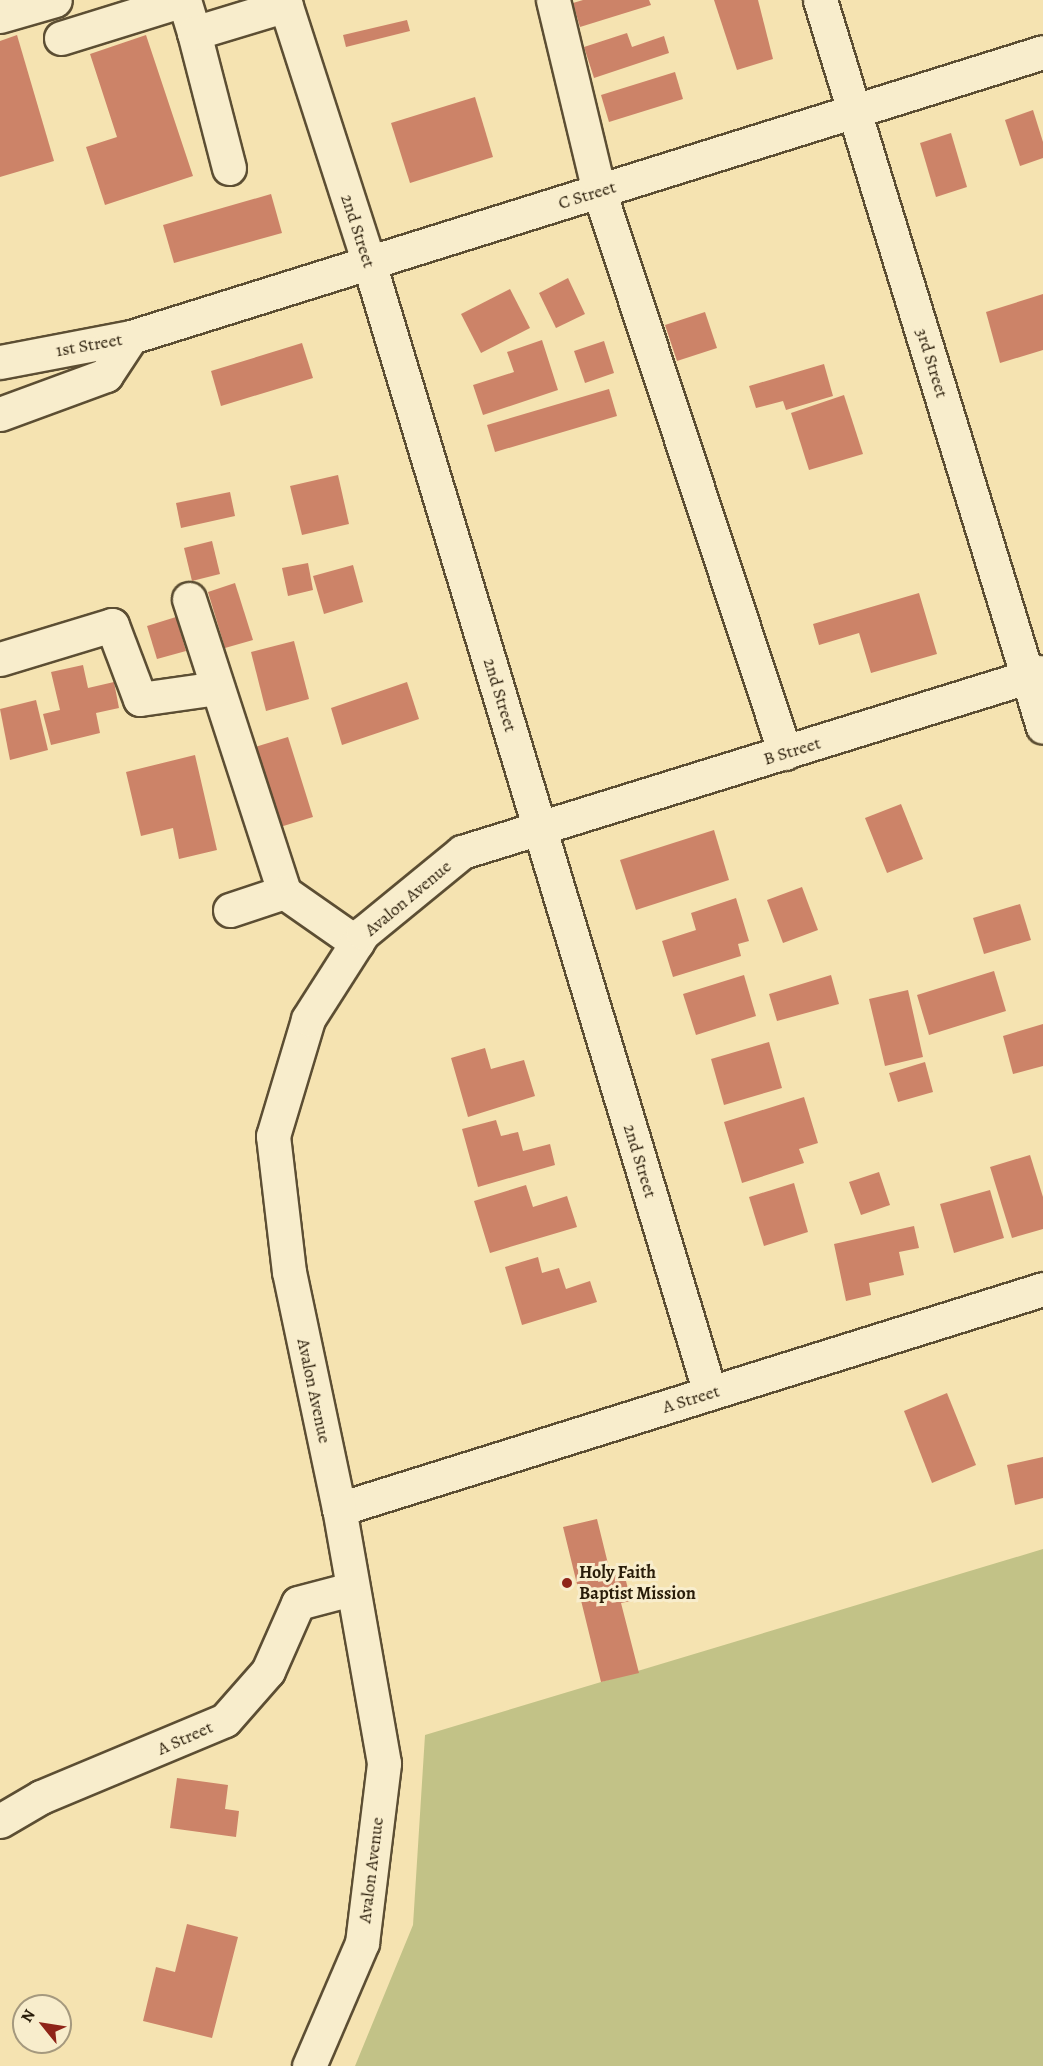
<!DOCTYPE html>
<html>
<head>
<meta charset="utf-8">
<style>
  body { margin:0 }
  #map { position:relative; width:1043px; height:2066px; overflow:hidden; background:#f5e3b1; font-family:Alegreya,serif }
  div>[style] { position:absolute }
  .green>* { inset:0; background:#c2c287 }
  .building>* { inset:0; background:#cc8368 }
  .roads { filter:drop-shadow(2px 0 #5c4e33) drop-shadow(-2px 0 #5c4e33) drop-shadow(0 2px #5c4e33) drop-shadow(0 -2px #5c4e33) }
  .minor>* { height:33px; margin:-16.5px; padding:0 16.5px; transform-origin:16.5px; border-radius:16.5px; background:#f8edcc }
  .dots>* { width:16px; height:16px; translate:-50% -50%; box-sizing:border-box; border:3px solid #f8edcc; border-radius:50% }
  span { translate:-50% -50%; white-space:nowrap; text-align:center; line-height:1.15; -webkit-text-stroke:6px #f8edcc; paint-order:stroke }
  .street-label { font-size:18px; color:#291c09 }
  .poi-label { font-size:18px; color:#291c09; font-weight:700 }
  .left { translate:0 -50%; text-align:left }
  .north { position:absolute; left:12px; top:1994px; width:60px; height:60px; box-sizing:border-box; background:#f8edcc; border:2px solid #a5997e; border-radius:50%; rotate:300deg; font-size:16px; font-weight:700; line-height:24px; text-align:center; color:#291c09 }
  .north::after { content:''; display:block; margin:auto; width:21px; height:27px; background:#8f2418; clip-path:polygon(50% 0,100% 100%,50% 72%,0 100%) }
</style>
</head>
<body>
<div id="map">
  <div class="green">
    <div style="clip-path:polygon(1043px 1549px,1043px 2066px,355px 2066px,413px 1925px,425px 1735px)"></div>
  </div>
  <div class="building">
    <div style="clip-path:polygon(583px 0,649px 0,651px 5px,580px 27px,573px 3px)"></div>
    <div style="clip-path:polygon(714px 0,758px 0,773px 59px,737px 70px)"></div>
    <div style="clip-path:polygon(407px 20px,410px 31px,346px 47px,343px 35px)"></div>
    <div style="clip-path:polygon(627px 33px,632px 47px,664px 36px,669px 53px,594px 78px,584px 47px)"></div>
    <div style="clip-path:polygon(17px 35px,54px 161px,0 177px,0 41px)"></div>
    <div style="clip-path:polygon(146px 35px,193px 176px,105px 205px,86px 147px,117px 137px,90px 54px)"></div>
    <div style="clip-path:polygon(675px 72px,683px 99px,609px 122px,601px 95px)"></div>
    <div style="clip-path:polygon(475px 97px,493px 157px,410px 183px,391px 123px)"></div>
    <div style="clip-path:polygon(1033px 110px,1043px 142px,1043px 158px,1020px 166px,1005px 120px)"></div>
    <div style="clip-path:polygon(951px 133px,967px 187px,936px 197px,920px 143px)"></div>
    <div style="clip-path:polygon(271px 194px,282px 233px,174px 263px,163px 225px)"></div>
    <div style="clip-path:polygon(568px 278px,585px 314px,556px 328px,539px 293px)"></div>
    <div style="clip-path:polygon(510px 289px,530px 328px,481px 353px,461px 314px)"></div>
    <div style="clip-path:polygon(1043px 294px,1043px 350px,1000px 363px,986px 312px)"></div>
    <div style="clip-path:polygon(705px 312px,717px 348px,677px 361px,665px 325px)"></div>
    <div style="clip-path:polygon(542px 340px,558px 390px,483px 415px,473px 385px,514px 372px,507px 352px)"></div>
    <div style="clip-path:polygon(604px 341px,614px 373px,585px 383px,574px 351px)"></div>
    <div style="clip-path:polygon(302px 343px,313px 378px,221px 406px,211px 371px)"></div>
    <div style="clip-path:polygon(824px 364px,833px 396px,786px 410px,783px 401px,756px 408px,749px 386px)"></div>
    <div style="clip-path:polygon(609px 389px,617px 416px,495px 452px,487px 425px)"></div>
    <div style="clip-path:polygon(844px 395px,863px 454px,809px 470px,791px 413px)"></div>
    <div style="clip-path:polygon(338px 475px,349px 524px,302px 535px,290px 486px)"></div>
    <div style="clip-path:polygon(230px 492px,235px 516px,181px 528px,176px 503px)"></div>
    <div style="clip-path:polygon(212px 541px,220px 574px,192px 581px,184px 548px)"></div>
    <div style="clip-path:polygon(308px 563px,313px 590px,288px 596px,282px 568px)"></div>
    <div style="clip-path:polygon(353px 565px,363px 602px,324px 614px,313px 576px)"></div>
    <div style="clip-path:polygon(235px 583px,253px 640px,225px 648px,208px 592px)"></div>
    <div style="clip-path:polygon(919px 593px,937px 654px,871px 673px,859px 633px,819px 645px,813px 624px)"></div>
    <div style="clip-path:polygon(176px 617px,186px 651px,157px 659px,147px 626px)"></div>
    <div style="clip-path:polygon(294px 641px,309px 699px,266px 711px,251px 652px)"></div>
    <div style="clip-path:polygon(83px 665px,88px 688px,114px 682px,119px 708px,96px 713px,100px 733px,51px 745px,43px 714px,60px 710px,51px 672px)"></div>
    <div style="clip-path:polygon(407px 682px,419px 719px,342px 745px,331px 708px)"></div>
    <div style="clip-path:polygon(36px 700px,48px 750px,10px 760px,0 709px)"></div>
    <div style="clip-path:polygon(288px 737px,313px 817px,280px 827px,255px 747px)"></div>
    <div style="clip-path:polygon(195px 755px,217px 850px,179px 859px,173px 828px,141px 836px,126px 772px)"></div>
    <div style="clip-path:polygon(901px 804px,923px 859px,887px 873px,865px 818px)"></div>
    <div style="clip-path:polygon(714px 830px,729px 880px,636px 910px,620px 860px)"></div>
    <div style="clip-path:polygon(802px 887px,818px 930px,783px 943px,767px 900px)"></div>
    <div style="clip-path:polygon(736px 898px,749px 941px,738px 944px,741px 956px,673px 977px,662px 941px,696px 930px,691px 913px)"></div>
    <div style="clip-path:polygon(1020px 904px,1031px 940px,984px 954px,973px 918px)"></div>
    <div style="clip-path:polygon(994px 971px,1006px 1011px,929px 1035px,917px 995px)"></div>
    <div style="clip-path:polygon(744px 975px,756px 1016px,696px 1035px,683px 994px)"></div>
    <div style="clip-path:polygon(831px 975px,839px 1004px,777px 1021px,769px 994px)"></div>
    <div style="clip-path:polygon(908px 990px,923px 1057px,885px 1066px,869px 999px)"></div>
    <div style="clip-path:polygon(1043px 1024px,1043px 1066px,1013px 1074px,1003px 1036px)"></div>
    <div style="clip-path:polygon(769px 1042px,782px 1088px,724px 1105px,711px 1059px)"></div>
    <div style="clip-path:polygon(485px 1048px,491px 1069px,524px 1060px,535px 1096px,468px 1117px,451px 1058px)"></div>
    <div style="clip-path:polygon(925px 1062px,933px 1092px,898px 1102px,889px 1073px)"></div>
    <div style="clip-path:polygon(804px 1097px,818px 1143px,799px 1149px,804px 1163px,742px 1183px,724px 1122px)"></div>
    <div style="clip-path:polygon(496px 1120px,501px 1136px,518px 1132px,523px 1151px,550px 1144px,555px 1165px,478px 1187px,462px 1129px)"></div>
    <div style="clip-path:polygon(1030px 1155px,1043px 1197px,1043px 1229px,1012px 1238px,990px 1167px)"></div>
    <div style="clip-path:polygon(879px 1172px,890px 1205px,861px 1215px,849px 1182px)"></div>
    <div style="clip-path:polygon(794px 1183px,808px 1232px,764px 1246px,749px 1197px)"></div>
    <div style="clip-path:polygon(526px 1185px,533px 1207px,567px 1196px,577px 1227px,490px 1253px,474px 1201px)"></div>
    <div style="clip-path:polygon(990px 1190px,1004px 1238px,954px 1253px,940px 1204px)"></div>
    <div style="clip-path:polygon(914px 1226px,919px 1248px,899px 1252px,904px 1275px,869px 1283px,871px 1295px,846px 1301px,834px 1244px)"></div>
    <div style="clip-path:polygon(538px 1257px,542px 1273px,559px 1268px,566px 1289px,590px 1281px,597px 1302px,522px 1325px,505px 1267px)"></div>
    <div style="clip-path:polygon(947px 1393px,976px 1465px,932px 1483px,904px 1411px)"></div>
    <div style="clip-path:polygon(1043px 1457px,1043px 1498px,1015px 1505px,1007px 1465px)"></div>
    <div style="clip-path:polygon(597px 1519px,611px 1576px,624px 1573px,631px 1601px,621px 1603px,639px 1673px,601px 1682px,563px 1527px)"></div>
    <div style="clip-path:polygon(177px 1778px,228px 1785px,225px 1809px,239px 1811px,236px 1837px,170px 1828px)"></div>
    <div style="clip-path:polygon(187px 1924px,238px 1937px,212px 2038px,143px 2021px,156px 1967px,175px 1972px)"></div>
  </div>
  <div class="roads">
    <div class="minor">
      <div style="left:284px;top:0;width:276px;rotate:72.1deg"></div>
      <div style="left:369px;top:263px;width:1180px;rotate:73.21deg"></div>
      <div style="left:553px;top:0;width:196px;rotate:76.5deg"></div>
      <div style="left:599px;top:191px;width:592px;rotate:71.69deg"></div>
      <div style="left:820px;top:0;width:760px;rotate:72.95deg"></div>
      <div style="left:0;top:16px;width:57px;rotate:-16.2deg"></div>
      <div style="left:61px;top:38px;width:129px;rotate:-17.2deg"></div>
      <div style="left:184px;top:0;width:34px;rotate:73deg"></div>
      <div style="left:229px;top:168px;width:139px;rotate:-104.5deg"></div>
      <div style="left:194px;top:33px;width:96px;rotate:-16.9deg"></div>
      <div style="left:0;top:362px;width:133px;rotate:-10.8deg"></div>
      <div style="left:131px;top:337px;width:955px;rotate:-17.35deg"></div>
      <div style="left:0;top:414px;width:113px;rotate:-20.2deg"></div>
      <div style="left:106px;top:375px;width:45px;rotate:-56.7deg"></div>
      <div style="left:189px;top:599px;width:308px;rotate:72deg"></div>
      <div style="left:284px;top:892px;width:89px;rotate:34.9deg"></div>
      <div style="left:0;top:659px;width:117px;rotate:-16.9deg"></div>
      <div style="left:112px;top:625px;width:79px;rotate:69.3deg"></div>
      <div style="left:140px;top:699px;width:78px;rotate:-8.1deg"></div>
      <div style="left:230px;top:910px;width:57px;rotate:-18.4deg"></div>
      <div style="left:339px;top:1509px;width:738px;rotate:-17.35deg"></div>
      <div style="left:0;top:1821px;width:48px;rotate:-30.3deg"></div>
      <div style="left:41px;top:1797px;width:199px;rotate:-22.7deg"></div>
      <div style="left:225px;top:1720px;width:65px;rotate:-48.7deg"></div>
      <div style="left:268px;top:1671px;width:74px;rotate:-66.2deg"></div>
      <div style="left:298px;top:1603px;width:55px;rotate:-14.8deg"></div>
      <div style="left:309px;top:2066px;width:134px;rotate:-66.7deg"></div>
      <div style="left:362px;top:1943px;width:181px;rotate:-83deg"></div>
      <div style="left:384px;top:1763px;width:258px;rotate:-100deg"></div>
      <div style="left:339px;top:1509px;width:242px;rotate:-101.9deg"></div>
      <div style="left:289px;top:1272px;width:137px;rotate:-96.7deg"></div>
      <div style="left:273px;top:1136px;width:122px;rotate:-73.3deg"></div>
      <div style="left:308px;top:1019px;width:102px;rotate:-57.4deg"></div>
      <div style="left:363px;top:933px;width:128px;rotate:-39.3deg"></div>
      <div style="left:462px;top:852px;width:608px;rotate:-17.21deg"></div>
    </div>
  </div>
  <div class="dots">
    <div style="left:567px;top:1583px;background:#8f2418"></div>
  </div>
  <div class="street-label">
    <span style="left:587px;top:195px;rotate:-17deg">C Street</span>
    <span style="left:358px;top:231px;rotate:72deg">2nd Street</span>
    <span style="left:89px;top:345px;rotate:-10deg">1st Street</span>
    <span style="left:932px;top:363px;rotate:73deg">3rd Street</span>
    <span style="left:500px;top:695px;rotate:73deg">2nd Street</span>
    <span style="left:792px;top:751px;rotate:-17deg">B Street</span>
    <span style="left:408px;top:898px;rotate:-40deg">Avalon Avenue</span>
    <span style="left:640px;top:1161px;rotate:73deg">2nd Street</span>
    <span style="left:314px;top:1391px;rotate:78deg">Avalon Avenue</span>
    <span style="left:691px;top:1399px;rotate:-17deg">A Street</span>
    <span style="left:185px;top:1738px;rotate:-24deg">A Street</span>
    <span style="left:371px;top:1870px;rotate:-83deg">Avalon Avenue</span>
  </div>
  <div class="poi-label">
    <span class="left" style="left:579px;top:1583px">Holy Faith<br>Baptist Mission</span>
  </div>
  <div class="north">N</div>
</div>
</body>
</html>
